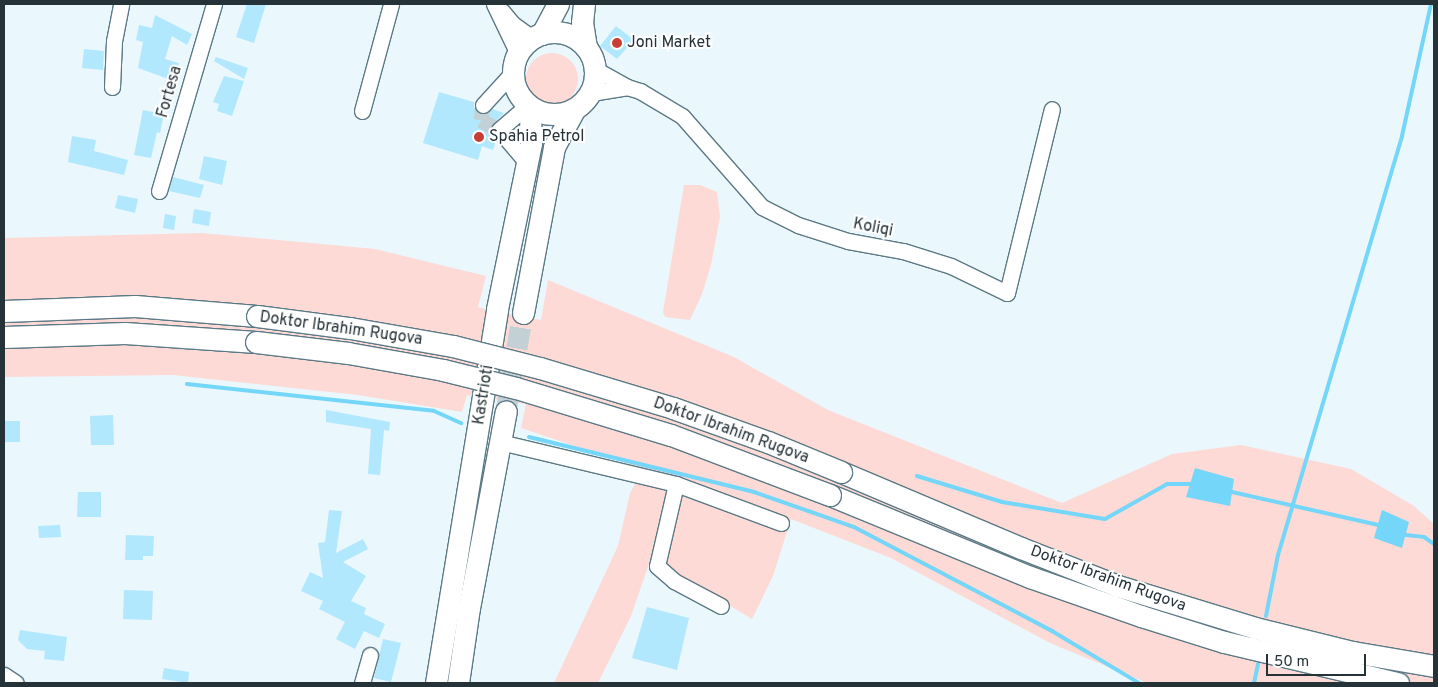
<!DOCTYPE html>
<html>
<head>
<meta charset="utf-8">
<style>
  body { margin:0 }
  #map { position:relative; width:1438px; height:687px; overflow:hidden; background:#eaf7fd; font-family:Overpass,sans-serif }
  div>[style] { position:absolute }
  .green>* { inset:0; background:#fddad5 }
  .round { border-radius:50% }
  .water>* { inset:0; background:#74d6f8 }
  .stream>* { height:4px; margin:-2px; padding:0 2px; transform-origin:2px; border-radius:2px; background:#74d6f8 }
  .building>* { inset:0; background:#b1e8fd }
  .minor-tunnel>* { height:15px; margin-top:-7.5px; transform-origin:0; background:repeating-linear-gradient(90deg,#c3d0d5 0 15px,transparent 0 23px) }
  .highway-tunnel>* { height:21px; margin-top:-10.5px; transform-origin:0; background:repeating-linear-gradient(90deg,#c3d0d5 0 21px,transparent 0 32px) }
  .roads { filter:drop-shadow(1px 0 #5b7985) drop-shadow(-1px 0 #5b7985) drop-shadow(0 1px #5b7985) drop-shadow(0 -1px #5b7985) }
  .minor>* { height:15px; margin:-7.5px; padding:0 7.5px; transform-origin:7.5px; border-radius:7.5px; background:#fff }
  .highway>* { height:21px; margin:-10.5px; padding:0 10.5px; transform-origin:10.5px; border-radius:10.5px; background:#fff }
  .highway>.ring { margin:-10.5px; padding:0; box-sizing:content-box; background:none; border:21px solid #fff; border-radius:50% }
  .bridges { filter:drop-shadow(1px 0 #5b7985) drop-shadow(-1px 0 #5b7985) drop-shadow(0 1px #5b7985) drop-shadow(0 -1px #5b7985) }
  .highway-bridge>* { height:21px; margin:-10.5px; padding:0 10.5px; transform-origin:10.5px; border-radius:10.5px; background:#fff }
  .dots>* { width:14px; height:14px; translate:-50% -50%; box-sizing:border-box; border:2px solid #fff; border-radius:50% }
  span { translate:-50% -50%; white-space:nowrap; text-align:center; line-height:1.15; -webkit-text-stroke:4px #fff; paint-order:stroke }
  .poi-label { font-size:16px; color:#253237 }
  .left { translate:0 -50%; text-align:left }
  .street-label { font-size:16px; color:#253237 }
  .frame { position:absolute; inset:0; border:5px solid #253237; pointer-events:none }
  .scale { position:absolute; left:1266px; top:654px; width:100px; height:22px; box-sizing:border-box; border:2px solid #253237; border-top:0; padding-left:6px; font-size:15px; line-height:18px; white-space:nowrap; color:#253237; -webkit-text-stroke:4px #fff; paint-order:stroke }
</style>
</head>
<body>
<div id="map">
  <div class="green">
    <div class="round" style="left:526px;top:53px;width:52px;height:52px"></div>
    <div style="clip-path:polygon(684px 185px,700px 185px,717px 192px,720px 217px,711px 265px,702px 294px,690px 320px,665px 317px,663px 312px)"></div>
    <div style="clip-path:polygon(201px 233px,375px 249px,486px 276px,478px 307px,541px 320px,548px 280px,734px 357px,828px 410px,1062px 503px,1172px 454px,1241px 445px,1351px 469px,1414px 506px,1434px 524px,1434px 683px,1147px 683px,1050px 643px,891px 558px,791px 519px,773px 576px,752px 619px,651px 558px,631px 616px,598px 683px,554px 683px,618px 546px,630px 493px,636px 482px,706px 490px,521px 428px,526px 404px,467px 395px,462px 412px,358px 395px,173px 375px,4px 377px,4px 238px)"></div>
  </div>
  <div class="water">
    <div style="clip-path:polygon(1195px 468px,1234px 479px,1230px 506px,1186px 497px)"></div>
    <div style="clip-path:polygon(1382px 510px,1409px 522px,1402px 548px,1374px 538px)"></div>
  </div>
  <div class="stream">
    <div style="left:187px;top:384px;width:248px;rotate:6.2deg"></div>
    <div style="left:434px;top:411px;width:30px;rotate:24deg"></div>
    <div style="left:529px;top:437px;width:232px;rotate:13.7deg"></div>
    <div style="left:754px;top:492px;width:106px;rotate:19.3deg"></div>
    <div style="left:854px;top:527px;width:224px;rotate:27.7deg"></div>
    <div style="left:1052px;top:631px;width:101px;rotate:30.9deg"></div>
    <div style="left:917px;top:476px;width:89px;rotate:17deg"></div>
    <div style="left:1002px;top:502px;width:104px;rotate:9.4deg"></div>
    <div style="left:1105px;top:519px;width:71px;rotate:-29.4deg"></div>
    <div style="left:1167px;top:484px;width:24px"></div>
    <div style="left:1232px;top:492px;width:150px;rotate:12.7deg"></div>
    <div style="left:1406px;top:535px;width:18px;rotate:6deg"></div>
    <div style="left:1424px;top:537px;width:12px;rotate:35deg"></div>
    <div style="left:1266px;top:616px;width:62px;rotate:-78.9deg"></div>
    <div style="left:1278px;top:555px;width:437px;rotate:-73.5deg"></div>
    <div style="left:1402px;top:136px;width:135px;rotate:-77.6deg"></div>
    <div style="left:1254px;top:683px;width:25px;rotate:-78deg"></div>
  </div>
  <div class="building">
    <div style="clip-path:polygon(247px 4px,266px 4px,254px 43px,236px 37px)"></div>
    <div style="clip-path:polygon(155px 15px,192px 34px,187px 45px,172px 36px,165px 59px,179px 63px,174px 81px,138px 68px,143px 42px,136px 40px,139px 25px,152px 28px)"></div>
    <div style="clip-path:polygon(616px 26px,634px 40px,617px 59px,600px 46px)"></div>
    <div style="clip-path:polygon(84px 49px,104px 51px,103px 70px,82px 68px)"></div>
    <div style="clip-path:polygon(216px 57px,248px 68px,244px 79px,214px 61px)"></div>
    <div style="clip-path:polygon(224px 76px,244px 81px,232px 116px,217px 111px,219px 104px,213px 102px)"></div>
    <div style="clip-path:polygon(439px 92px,474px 102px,474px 108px,481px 114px,486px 114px,492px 109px,504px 113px,490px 127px,490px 132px,496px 141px,493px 150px,482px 146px,478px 160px,423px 143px)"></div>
    <div style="clip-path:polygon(143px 110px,164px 114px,160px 133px,157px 132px,151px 158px,134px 155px)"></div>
    <div style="clip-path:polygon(72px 136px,96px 140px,94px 151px,128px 160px,124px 175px,68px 162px)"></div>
    <div style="clip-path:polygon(204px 156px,227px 161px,222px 185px,199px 179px)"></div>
    <div style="clip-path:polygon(173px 177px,204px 185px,200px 198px,169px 191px)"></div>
    <div style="clip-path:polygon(118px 195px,138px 199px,135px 213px,115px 208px)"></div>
    <div style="clip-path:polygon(194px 209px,211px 212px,209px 226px,192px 223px)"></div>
    <div style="clip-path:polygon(165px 214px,176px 216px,174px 230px,163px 228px)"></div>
    <div style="clip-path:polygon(326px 410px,390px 422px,389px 431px,384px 430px,380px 475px,368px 474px,371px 429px,326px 422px)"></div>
    <div style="clip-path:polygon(113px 415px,114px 445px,91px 445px,90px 416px)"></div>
    <div style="clip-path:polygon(4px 421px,20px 421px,20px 442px,4px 442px)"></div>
    <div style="clip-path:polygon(78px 492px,101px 492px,101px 517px,77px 517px)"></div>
    <div style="clip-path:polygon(329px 510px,342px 511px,336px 553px,363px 539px,368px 549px,343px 562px,366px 576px,351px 601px,366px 608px,364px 614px,385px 624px,379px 638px,364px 631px,355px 649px,336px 639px,345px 622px,319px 609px,323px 601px,301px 591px,310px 572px,323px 578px,318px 543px,325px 542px)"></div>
    <div style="clip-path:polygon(60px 525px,61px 537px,39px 538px,38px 526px)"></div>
    <div style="clip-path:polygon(126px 535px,154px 536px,153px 556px,143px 556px,143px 560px,125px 560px)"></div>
    <div style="clip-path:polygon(124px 590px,153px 591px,152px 620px,123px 619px)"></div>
    <div style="clip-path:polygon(647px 607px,689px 618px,677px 670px,632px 658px)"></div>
    <div style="clip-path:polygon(20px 630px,67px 637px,64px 661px,44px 659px,45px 651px,27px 649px,18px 640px)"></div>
    <div style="clip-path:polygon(383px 639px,401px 643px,391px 682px,374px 678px)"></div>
    <div style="clip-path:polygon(164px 668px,189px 672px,188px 683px,162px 679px)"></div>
  </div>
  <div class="minor-tunnel">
    <div style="left:483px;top:105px;width:15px;rotate:98deg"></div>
    <div style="left:481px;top:120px;width:21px;rotate:29deg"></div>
  </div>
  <div class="highway-tunnel">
    <div style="left:506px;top:411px;width:99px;rotate:-80.2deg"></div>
  </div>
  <div class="roads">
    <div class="minor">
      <div style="left:494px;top:4px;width:55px;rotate:64.4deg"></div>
      <div style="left:502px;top:11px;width:17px;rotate:50deg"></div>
      <div style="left:513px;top:24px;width:24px;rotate:36deg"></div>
      <div style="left:595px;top:69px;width:37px;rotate:29deg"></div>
      <div style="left:627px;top:87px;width:14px;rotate:17deg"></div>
      <div style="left:640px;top:91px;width:49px;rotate:30.8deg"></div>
      <div style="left:682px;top:116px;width:121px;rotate:48.7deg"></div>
      <div style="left:762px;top:207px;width:40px;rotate:26.6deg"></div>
      <div style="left:798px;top:225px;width:52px;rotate:17.7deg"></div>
      <div style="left:848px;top:241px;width:56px;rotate:10.3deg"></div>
      <div style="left:903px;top:251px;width:50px;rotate:17.4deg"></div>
      <div style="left:951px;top:266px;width:62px;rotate:25.7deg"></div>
      <div style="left:1007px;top:293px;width:189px;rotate:-76.3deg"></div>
      <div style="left:112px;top:87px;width:46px;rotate:-87.5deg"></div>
      <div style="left:114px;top:41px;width:38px;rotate:-79deg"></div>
      <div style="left:591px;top:93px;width:36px;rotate:-9deg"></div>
      <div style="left:483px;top:105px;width:45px;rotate:-47.7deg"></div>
      <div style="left:362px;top:111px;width:111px;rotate:-74.8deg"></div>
      <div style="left:527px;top:163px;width:43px;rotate:-130.3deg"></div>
      <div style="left:499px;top:130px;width:38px;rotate:-41deg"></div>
      <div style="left:159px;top:191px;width:195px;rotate:-73.6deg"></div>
      <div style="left:500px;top:442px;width:181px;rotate:13.4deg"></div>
      <div style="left:676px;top:484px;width:112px;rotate:20.4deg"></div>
      <div style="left:676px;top:484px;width:84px;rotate:103deg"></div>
      <div style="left:657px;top:566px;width:23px;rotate:41deg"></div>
      <div style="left:674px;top:581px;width:53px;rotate:28deg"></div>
      <div style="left:4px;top:675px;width:14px;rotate:34deg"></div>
      <div style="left:362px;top:683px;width:29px;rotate:-74deg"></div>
    </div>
    <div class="highway">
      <div style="left:584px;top:4px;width:18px;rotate:96deg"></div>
      <div style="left:582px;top:22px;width:25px;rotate:81deg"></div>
      <div class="ring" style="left:513px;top:32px;width:61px;height:61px"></div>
      <div style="left:542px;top:34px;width:34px;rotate:-62deg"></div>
      <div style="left:4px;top:311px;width:131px;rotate:-2.2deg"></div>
      <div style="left:135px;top:306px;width:122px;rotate:4.7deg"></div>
      <div style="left:523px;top:313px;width:169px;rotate:-79.4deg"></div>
      <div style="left:554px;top:147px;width:42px;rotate:-61.6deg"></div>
      <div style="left:4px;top:337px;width:121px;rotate:-1.9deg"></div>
      <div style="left:125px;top:333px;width:131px;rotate:3.9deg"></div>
      <div style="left:841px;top:472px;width:195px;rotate:22.9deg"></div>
      <div style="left:1021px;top:548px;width:104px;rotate:21.4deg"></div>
      <div style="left:1118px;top:586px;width:143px;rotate:17deg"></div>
      <div style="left:1255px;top:628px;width:101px;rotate:13.8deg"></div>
      <div style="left:1353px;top:652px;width:82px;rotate:9.8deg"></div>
      <div style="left:830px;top:495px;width:216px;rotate:22.3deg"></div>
      <div style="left:1030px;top:577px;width:118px;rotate:19.4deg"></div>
      <div style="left:1141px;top:616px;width:87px;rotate:17.4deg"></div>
      <div style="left:1224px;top:642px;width:179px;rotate:13.3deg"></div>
      <div style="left:436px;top:683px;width:379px;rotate:-80.7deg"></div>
      <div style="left:497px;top:309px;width:169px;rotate:-78.4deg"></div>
      <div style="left:531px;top:143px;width:36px;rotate:-92deg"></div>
      <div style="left:458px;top:683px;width:76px;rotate:-81.7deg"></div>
      <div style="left:469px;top:608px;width:200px;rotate:-79.4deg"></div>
    </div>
  </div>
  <div class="bridges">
    <div class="highway-bridge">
      <div style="left:257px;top:316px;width:94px;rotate:7.4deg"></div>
      <div style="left:350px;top:328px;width:105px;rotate:9.9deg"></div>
      <div style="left:453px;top:346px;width:90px;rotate:14.2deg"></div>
      <div style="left:540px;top:368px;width:139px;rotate:16.7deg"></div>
      <div style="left:673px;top:408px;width:101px;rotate:19.7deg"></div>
      <div style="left:768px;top:442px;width:79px;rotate:22.3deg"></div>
      <div style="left:256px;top:342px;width:93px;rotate:6.8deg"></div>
      <div style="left:348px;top:353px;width:97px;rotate:10.1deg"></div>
      <div style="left:443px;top:370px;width:75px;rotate:13.9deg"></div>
      <div style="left:516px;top:388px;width:162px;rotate:16.9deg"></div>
      <div style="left:671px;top:435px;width:170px;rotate:20.7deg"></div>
    </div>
  </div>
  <div class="dots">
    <div style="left:617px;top:43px;background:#ca3d34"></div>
    <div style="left:479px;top:137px;background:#ca3d34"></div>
  </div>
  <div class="poi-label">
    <span class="left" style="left:627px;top:43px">Joni Market</span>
    <span class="left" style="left:489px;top:137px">Spahia Petrol</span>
  </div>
  <div class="street-label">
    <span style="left:170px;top:92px;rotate:-74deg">Fortesa</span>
    <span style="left:873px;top:228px;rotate:11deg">Koliqi</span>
    <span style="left:341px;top:329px;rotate:8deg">Doktor Ibrahim Rugova</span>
    <span style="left:484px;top:395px;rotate:-81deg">Kastrioti</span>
    <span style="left:731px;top:431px;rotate:20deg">Doktor Ibrahim Rugova</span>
    <span style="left:1108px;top:579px;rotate:20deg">Doktor Ibrahim Rugova</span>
  </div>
  <div class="frame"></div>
  <div class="scale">50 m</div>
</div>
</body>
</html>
